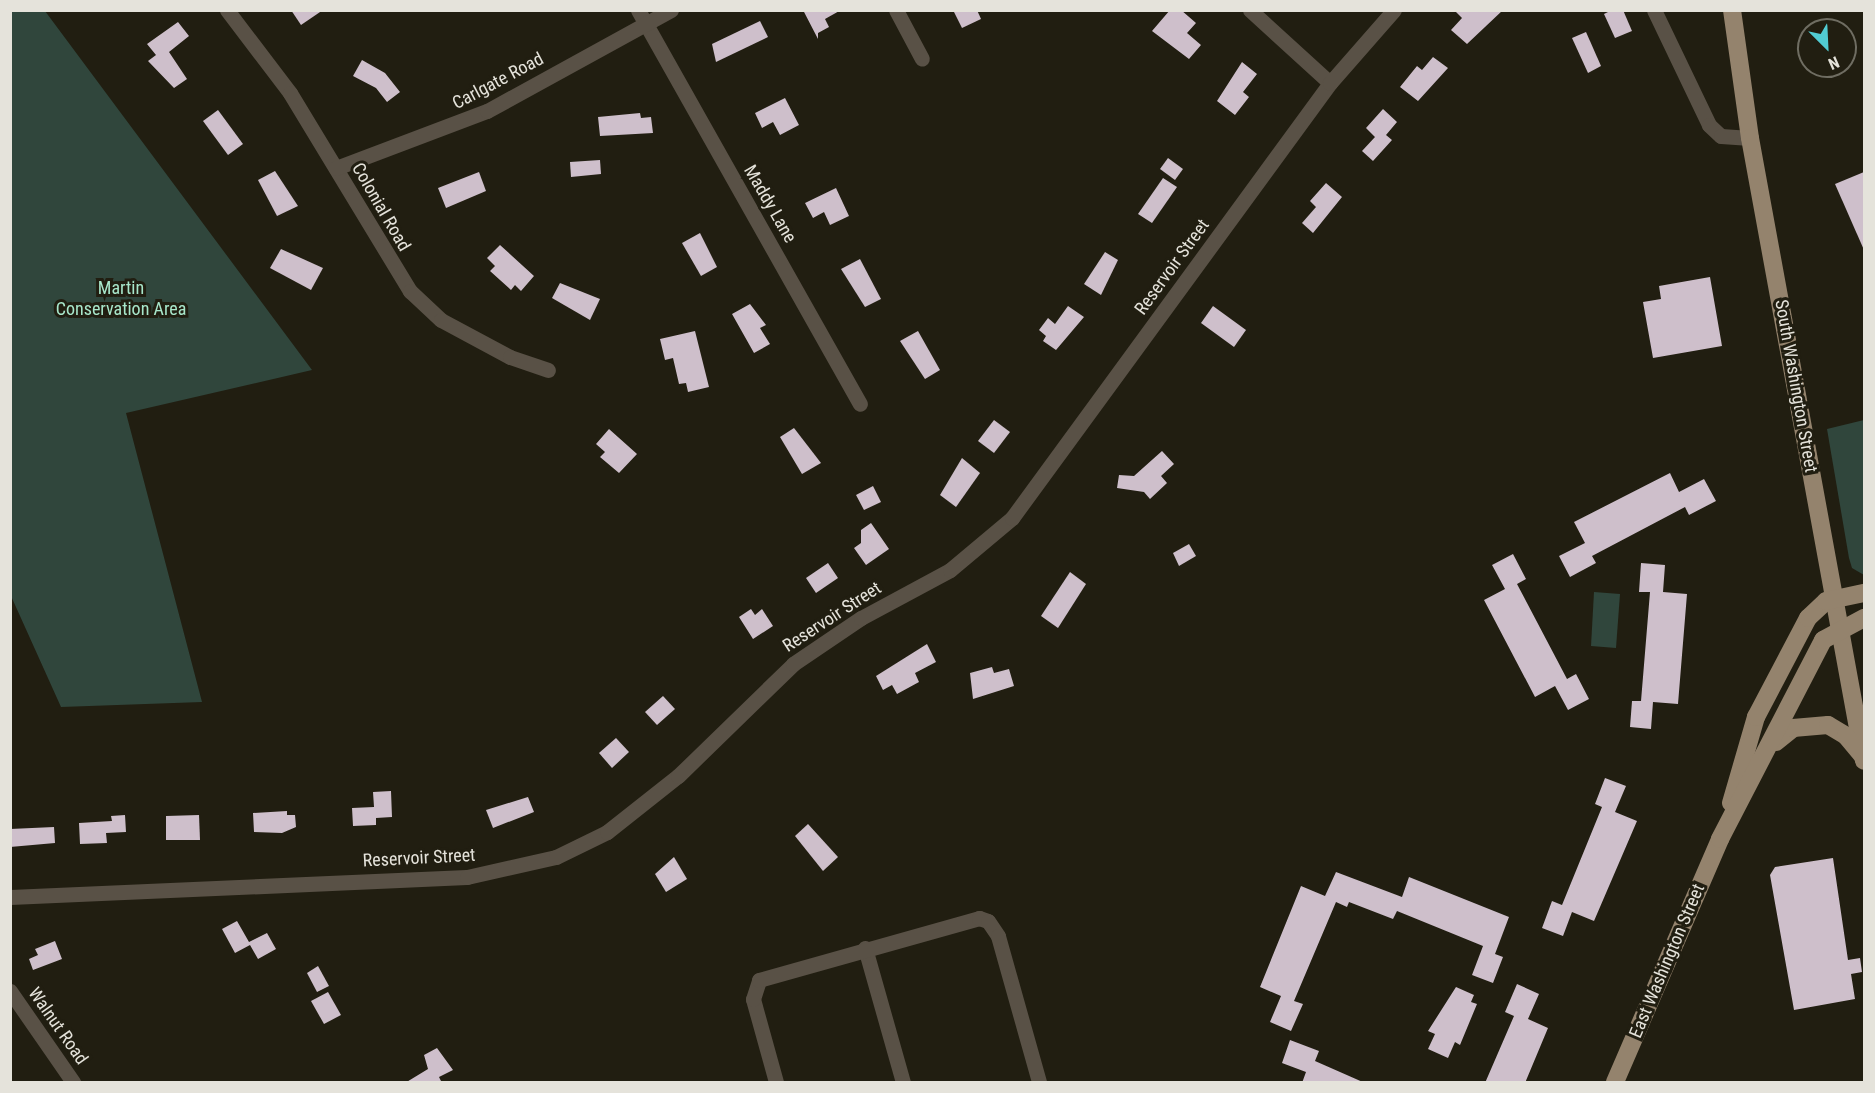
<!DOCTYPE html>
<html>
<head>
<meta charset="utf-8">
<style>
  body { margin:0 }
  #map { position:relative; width:1875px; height:1093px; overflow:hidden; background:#211e11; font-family:"Roboto Condensed",sans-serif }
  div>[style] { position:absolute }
  .green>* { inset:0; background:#30463c }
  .building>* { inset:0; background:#cebfcb }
  .minor>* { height:15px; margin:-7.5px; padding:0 7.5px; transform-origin:7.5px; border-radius:7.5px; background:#595146 }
  .major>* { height:18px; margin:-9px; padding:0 9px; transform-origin:9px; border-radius:9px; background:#94836d }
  span { translate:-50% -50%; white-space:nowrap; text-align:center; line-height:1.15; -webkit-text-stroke:6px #211e11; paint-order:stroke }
  .street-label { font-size:18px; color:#e5e3db }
  .park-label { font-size:18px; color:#a8e7cb }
  .frame { position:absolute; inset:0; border:12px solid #e5e3db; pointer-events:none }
  .north { position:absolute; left:1797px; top:18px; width:60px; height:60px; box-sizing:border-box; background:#211e11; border:2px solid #6f6d62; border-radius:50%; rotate:156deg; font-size:16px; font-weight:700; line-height:24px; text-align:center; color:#e5e3db }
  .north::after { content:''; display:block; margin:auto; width:21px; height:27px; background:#51ccd3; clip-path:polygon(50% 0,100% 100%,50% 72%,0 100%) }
</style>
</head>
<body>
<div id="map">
  <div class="green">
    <div style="clip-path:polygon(11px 10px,45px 11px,312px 370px,126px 413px,202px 702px,61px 707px,11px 596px)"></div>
    <div style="clip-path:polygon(1864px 420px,1864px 575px,1852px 568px,1849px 558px,1827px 429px)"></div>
    <div style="clip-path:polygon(1594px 592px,1620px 594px,1616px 648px,1591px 646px)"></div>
  </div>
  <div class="building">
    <div style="clip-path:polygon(291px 10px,323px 10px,301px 25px)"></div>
    <div style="clip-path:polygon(803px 10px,841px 10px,825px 19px,829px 27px,818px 33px,818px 39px)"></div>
    <div style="clip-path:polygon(953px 10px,977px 10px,981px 19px,962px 28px)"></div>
    <div style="clip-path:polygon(1170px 10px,1181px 10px,1196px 23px,1187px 33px,1201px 45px,1189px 59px,1152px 31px)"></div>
    <div style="clip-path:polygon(1454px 10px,1503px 10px,1467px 44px,1451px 30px,1462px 18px)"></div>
    <div style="clip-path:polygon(1612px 10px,1623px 10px,1632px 31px,1615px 38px,1604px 14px)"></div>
    <div style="clip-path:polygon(760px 21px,768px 37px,716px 62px,712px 44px)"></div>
    <div style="clip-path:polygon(178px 22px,189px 36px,169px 52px,187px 79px,174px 88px,148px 61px,156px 55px,147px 44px)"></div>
    <div style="clip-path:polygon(1586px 32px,1601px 66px,1588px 73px,1572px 38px)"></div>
    <div style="clip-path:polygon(1433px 57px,1448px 68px,1418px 101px,1400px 87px,1417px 66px,1422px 70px)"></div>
    <div style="clip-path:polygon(362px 60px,385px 73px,400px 92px,387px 102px,376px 88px,353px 76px)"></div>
    <div style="clip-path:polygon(1242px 62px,1257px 74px,1243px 92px,1249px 97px,1235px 115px,1217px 101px)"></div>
    <div style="clip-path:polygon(785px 98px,799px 125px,780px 135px,773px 122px,762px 128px,755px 113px)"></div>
    <div style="clip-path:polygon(1383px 109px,1397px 122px,1386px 135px,1392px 140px,1373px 161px,1362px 151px,1375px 137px,1366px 128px)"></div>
    <div style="clip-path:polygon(218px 110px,243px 144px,228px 155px,203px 121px)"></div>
    <div style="clip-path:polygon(640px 113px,641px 118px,651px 117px,653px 133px,600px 136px,598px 117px)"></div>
    <div style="clip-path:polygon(1168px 158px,1183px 169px,1175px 180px,1160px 169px)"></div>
    <div style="clip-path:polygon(600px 160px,601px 174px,571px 177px,570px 162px)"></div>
    <div style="clip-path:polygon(275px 171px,298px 206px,277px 216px,258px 180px)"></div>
    <div style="clip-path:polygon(479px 172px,486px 191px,446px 208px,438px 188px)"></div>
    <div style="clip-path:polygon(1864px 172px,1864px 250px,1835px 184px)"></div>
    <div style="clip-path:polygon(1163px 178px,1177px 187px,1152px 223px,1138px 214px)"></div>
    <div style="clip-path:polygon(1326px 183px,1342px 197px,1313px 233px,1302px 223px,1316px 207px,1310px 201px)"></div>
    <div style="clip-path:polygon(836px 188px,849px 216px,830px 225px,824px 212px,813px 218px,805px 203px)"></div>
    <div style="clip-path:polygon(700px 233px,717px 267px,701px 276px,682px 243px)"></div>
    <div style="clip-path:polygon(500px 245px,534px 276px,521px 291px,515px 285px,511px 290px,490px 271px,495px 266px,487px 258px)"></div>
    <div style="clip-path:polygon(281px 249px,323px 268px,311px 290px,270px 268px)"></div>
    <div style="clip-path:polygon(1105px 252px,1118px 260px,1101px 295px,1084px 284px)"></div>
    <div style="clip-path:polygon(860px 259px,881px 299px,865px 307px,841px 269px)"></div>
    <div style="clip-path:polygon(1710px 277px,1722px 346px,1653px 358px,1643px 302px,1661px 299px,1659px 286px)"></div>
    <div style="clip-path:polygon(560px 283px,600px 299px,590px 320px,552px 298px)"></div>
    <div style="clip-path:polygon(750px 304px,766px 325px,760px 328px,770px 344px,754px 353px,732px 314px)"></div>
    <div style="clip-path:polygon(1068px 306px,1084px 317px,1056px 350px,1043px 341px,1046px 336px,1039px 330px,1048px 318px,1055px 324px)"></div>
    <div style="clip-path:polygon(1213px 306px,1246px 330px,1234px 347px,1201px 323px)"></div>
    <div style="clip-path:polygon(695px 331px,709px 387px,688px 392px,686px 383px,679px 384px,673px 358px,665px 360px,660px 339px)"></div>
    <div style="clip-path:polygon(918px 331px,940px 370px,925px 379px,900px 341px)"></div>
    <div style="clip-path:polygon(994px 420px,1010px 432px,994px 453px,978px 441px)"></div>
    <div style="clip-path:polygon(794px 428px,821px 463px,802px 474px,780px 437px)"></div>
    <div style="clip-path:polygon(609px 429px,637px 454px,619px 473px,600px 457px,605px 452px,596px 444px)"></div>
    <div style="clip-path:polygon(1162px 451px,1174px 464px,1161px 476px,1167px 483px,1150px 499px,1144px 492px,1117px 488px,1119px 475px,1134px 476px)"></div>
    <div style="clip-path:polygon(962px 458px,980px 473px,956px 507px,940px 495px)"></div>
    <div style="clip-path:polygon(1670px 473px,1679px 492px,1704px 479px,1716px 501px,1689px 515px,1685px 507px,1592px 556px,1596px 563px,1570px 577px,1559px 556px,1585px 543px,1574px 522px)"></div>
    <div style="clip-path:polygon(873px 486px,881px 502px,864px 510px,856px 495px)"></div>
    <div style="clip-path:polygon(871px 523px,889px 549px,866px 565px,854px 548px,861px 543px,861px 530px)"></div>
    <div style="clip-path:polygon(1189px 544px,1196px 556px,1179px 566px,1173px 553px)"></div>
    <div style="clip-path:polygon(1513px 554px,1526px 579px,1517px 584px,1567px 679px,1576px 674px,1589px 699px,1568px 710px,1555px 686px,1535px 697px,1484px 600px,1505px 589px,1492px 565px)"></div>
    <div style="clip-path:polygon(828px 563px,838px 578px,816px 593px,806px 578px)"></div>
    <div style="clip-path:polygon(1641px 563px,1665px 565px,1663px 592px,1687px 594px,1678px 704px,1653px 702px,1651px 729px,1630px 727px,1632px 701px,1641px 701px,1650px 592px,1639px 592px)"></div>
    <div style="clip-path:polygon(1070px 572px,1086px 584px,1058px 628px,1041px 616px)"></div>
    <div style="clip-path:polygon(751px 609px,755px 615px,762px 609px,773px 626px,753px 639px,739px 617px)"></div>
    <div style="clip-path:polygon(927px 644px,936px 662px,915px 673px,919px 682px,897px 694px,892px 685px,883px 690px,876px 676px)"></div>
    <div style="clip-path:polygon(992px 667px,994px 673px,1009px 669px,1014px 686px,973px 699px,970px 673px)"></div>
    <div style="clip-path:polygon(663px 696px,675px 709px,657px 725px,645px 712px)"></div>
    <div style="clip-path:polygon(616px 738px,629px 752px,612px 768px,599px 753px)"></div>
    <div style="clip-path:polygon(1605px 778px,1626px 786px,1615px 812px,1637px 821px,1594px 921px,1572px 912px,1563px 936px,1542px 928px,1552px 901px,1562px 905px,1602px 807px,1595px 804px)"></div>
    <div style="clip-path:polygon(391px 791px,392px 817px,376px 818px,376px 825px,353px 826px,352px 808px,374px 807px,373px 792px)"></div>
    <div style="clip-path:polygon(528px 797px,534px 812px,493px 828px,486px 810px)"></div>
    <div style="clip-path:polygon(287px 811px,287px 815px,295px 815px,296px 827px,282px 833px,254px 832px,253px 813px)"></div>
    <div style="clip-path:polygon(125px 815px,126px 832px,106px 833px,107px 843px,80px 844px,79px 823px,112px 821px,111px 816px)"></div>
    <div style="clip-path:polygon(199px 815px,200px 840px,166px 840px,166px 816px)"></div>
    <div style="clip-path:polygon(808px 824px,838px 857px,823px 871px,795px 836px)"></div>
    <div style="clip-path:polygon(54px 827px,55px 843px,10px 847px,10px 829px)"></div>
    <div style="clip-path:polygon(674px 857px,687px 879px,666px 892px,655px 874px)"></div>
    <div style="clip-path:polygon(1833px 858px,1848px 960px,1860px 958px,1862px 972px,1851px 974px,1855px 999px,1794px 1010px,1770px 875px,1775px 867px)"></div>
    <div style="clip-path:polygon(1336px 872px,1402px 897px,1409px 877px,1509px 917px,1495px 954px,1503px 957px,1493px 983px,1472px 975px,1483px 946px,1397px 911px,1393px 919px,1349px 902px,1347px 907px,1336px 902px,1294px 1001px,1303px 1004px,1291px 1031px,1270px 1022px,1281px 996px,1260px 987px,1301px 886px,1325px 896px)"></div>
    <div style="clip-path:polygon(237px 921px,249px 942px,267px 933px,276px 949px,258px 959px,250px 945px,235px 953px,222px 929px)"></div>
    <div style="clip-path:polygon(55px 941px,62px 959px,33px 970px,29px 959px,38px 955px,35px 949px)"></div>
    <div style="clip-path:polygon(318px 966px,329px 986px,317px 992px,307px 973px)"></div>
    <div style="clip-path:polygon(1517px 984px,1539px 994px,1528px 1019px,1548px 1028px,1525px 1083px,1485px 1083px,1514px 1016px,1505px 1012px)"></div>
    <div style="clip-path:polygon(1456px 987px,1474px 995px,1471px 1002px,1477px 1004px,1460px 1045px,1455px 1042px,1448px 1058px,1428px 1049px,1435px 1034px,1428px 1031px)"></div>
    <div style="clip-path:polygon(328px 992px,341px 1015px,324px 1024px,311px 1001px)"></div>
    <div style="clip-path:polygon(1290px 1040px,1319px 1051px,1315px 1061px,1365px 1083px,1302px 1083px,1306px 1072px,1282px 1063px)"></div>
    <div style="clip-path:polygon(437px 1048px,453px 1070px,439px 1077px,442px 1083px,405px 1083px,428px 1069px,424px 1055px)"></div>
  </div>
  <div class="minor">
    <div style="left:227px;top:10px;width:104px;rotate:52.8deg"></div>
    <div style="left:290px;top:93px;width:232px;rotate:58.8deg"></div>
    <div style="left:410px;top:291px;width:42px;rotate:43.1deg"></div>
    <div style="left:441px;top:320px;width:78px;rotate:28.2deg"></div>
    <div style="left:510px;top:357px;width:40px;rotate:18.9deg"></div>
    <div style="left:638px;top:10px;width:452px;rotate:60.6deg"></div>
    <div style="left:896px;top:10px;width:55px;rotate:62deg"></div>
    <div style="left:1250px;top:10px;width:108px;rotate:42.4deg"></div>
    <div style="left:1654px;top:10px;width:127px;rotate:64.4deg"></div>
    <div style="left:1709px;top:125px;width:16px;rotate:43deg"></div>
    <div style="left:1721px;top:136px;width:29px;rotate:4deg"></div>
    <div style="left:336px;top:168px;width:161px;rotate:-20.7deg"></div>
    <div style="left:487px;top:111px;width:210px;rotate:-28.8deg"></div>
    <div style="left:10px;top:897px;width:457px;rotate:-2.5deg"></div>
    <div style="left:467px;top:877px;width:91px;rotate:-12.7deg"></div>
    <div style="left:556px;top:857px;width:57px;rotate:-26.1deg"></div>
    <div style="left:607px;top:832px;width:90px;rotate:-38.3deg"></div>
    <div style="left:678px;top:776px;width:161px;rotate:-44.2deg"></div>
    <div style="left:793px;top:664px;width:82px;rotate:-34.1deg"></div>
    <div style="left:861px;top:618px;width:101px;rotate:-28.3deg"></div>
    <div style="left:950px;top:570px;width:81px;rotate:-40deg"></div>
    <div style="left:1012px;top:518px;width:539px;rotate:-53.83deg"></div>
    <div style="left:1330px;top:83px;width:97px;rotate:-48.8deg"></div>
    <div style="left:865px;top:948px;width:139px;rotate:74.2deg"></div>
    <div style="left:10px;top:991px;width:111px;rotate:55.3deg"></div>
    <div style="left:776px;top:1082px;width:86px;rotate:-105.5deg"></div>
    <div style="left:753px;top:999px;width:20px;rotate:-72deg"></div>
    <div style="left:759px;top:980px;width:229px;rotate:-15.7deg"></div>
    <div style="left:979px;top:918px;width:9px;rotate:18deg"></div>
    <div style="left:988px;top:921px;width:18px;rotate:56deg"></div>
    <div style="left:998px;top:936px;width:152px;rotate:74.3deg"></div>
  </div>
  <div class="major">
    <div style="left:1732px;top:10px;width:129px;rotate:82deg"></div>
    <div style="left:1750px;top:138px;width:633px;rotate:79.63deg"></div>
    <div style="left:1776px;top:742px;width:22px;rotate:-39deg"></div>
    <div style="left:1793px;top:728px;width:35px;rotate:-5deg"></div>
    <div style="left:1828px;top:725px;width:21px;rotate:31deg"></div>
    <div style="left:1846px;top:736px;width:25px;rotate:50deg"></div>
    <div style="left:1731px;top:803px;width:90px;rotate:-73.8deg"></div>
    <div style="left:1756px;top:717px;width:112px;rotate:-62.3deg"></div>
    <div style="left:1808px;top:618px;width:25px;rotate:-43deg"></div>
    <div style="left:1826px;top:601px;width:39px;rotate:-12deg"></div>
    <div style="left:1615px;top:1082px;width:265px;rotate:-66.6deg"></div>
    <div style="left:1720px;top:839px;width:224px;rotate:-62.6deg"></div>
    <div style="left:1823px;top:640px;width:47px;rotate:-28.2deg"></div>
  </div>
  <div class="street-label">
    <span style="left:498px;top:81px;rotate:-28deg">Carlgate Road</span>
    <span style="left:770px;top:204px;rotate:60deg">Maddy Lane</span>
    <span style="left:381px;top:207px;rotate:60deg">Colonial Road</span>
    <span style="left:1172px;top:267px;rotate:-54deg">Reservoir Street</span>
    <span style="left:1796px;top:386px;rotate:80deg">South Washington Street</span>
    <span style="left:832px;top:617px;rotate:-33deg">Reservoir Street</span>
    <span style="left:419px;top:858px;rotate:-3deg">Reservoir Street</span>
    <span style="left:1667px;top:961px;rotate:-67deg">East Washington Street</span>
    <span style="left:58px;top:1026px;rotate:55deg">Walnut Road</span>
  </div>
  <div class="park-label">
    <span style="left:121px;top:299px">Martin<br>Conservation Area</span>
  </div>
  <div class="frame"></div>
  <div class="north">N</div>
</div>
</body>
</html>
